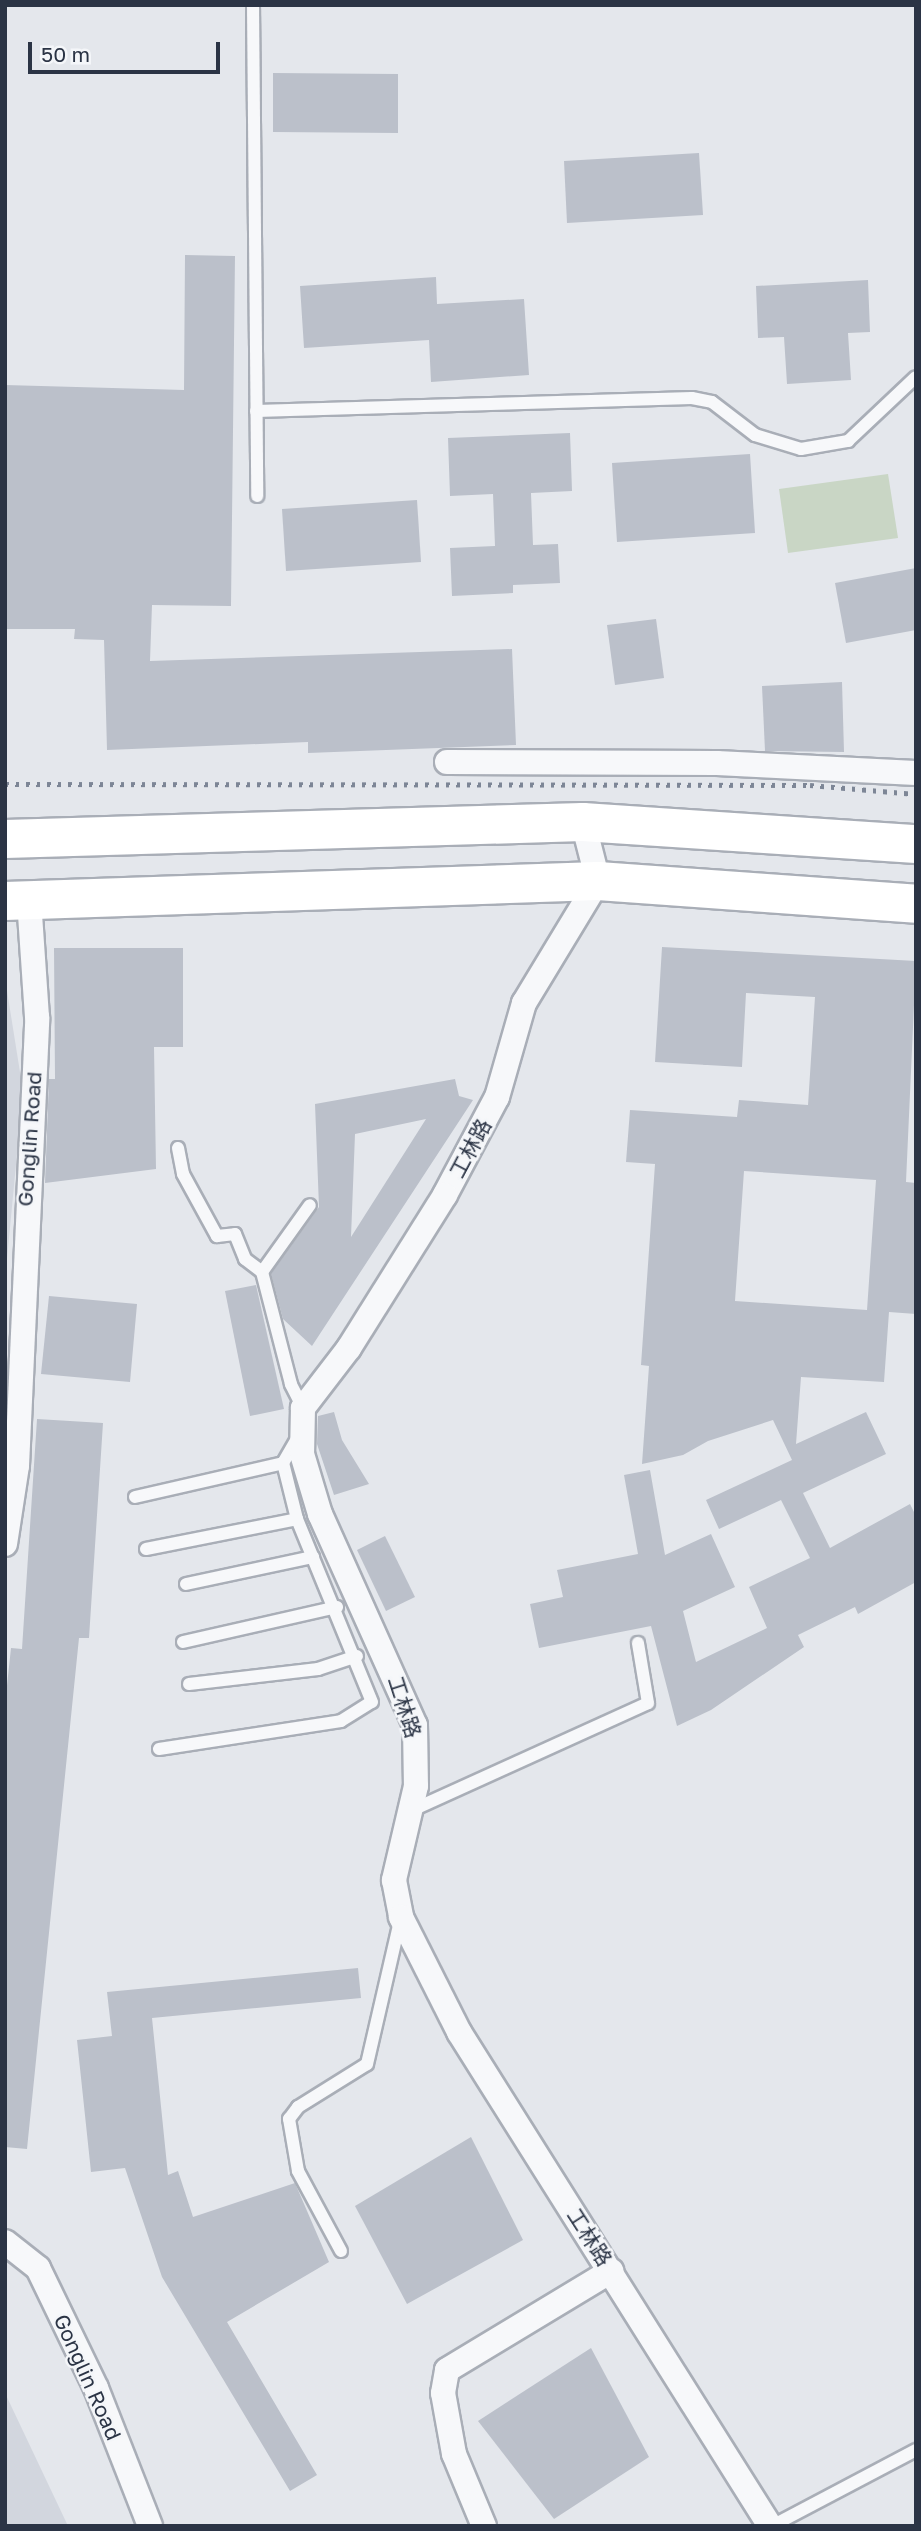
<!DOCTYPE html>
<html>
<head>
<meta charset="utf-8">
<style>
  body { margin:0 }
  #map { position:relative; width:921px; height:2531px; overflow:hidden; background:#e4e7ec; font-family:"Golos Text","Noto Sans SC",sans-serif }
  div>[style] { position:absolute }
  .built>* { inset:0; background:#d2d6de }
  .green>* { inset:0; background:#c9d6c5 }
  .building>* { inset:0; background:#bbc0ca }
  .roads { filter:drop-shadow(2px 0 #a9aeb7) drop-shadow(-2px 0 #a9aeb7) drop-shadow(0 2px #a9aeb7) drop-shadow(0 -2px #a9aeb7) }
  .service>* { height:12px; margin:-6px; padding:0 6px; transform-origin:6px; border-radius:6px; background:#f7f8fa }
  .minor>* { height:24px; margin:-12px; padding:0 12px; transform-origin:12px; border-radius:12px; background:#f7f8fa }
  .trunk>* { height:38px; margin:-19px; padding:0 19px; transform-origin:19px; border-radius:19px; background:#fff }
  .rail>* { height:5px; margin-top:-2.5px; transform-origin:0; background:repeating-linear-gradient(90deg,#7d8696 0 3.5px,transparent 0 10.5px) }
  span { translate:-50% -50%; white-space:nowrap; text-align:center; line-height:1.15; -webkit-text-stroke:5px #f4f6f9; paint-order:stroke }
  .street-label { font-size:21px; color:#2b3445 }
  .frame { position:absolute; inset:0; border:7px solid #2b3445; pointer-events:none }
  .scale { position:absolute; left:28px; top:42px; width:192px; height:32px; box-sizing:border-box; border:4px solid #2b3445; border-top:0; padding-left:9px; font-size:21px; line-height:24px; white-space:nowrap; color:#2b3445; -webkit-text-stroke:5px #f4f6f9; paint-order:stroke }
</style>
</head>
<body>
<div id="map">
  <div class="built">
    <div style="clip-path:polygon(5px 978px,23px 1091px,5px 1280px)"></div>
    <div style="clip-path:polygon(5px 2393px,68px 2526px,5px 2526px)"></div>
  </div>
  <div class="green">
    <div style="clip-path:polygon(888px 474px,898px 538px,788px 553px,779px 489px)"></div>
  </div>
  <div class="building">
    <div style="clip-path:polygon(273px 73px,398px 74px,398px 133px,273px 132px)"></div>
    <div style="clip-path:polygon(699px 153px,703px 215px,567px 223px,564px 161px)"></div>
    <div style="clip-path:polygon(185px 255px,235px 256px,231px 606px,152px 605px,150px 661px,512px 649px,516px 745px,308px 753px,308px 742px,107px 750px,104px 640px,74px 639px,75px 629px,5px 629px,5px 385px,184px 390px)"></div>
    <div style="clip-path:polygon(436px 277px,437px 304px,524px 299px,529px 375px,431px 382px,429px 340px,304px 348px,300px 286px)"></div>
    <div style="clip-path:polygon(868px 280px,870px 332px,848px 333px,851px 380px,787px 384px,784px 337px,758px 338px,756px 286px)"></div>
    <div style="clip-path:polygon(570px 433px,572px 491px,531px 493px,533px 545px,558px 544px,560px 583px,513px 585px,513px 593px,452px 596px,450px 548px,495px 546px,493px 494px,450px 496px,448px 438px)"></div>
    <div style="clip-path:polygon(750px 454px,755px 533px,617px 542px,612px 463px)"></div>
    <div style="clip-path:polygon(417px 500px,421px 562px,286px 571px,282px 509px)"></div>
    <div style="clip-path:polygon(916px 568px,916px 630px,846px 643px,835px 583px)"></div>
    <div style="clip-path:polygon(656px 619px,664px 678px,615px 685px,607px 625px)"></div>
    <div style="clip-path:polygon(842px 682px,844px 752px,765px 751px,762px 686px)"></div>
    <div style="clip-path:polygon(evenodd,662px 947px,916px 961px,906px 1182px,916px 1183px,916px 1314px,889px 1312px,884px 1382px,801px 1377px,796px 1444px,866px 1412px,886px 1454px,803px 1493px,830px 1548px,910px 1504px,916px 1516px,916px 1582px,858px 1614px,855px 1607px,798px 1635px,804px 1647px,711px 1710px,677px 1726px,651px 1626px,539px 1648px,530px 1604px,563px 1597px,557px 1570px,638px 1554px,624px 1475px,650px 1470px,665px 1555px,711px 1534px,735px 1587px,683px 1611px,696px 1662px,767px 1628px,749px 1587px,810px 1558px,781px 1500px,719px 1529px,706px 1500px,792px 1460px,773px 1420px,708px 1441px,683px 1455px,642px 1464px,649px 1366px,641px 1365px,655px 1164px,626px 1162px,630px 1110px,737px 1117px,739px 1100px,808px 1105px,815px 997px,746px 993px,742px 1067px,655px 1062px,662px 947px,744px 1171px,876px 1180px,867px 1310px,735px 1301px,744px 1171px)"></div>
    <div style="clip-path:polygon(54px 948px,183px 948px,183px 1047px,154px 1047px,156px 1169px,45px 1183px,49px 1079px,55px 1079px)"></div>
    <div style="clip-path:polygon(evenodd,455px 1079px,459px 1096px,473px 1100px,312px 1346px,283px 1319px,271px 1274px,319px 1207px,315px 1104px,455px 1079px,426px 1119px,351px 1237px,355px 1134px,426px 1119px)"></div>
    <div style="clip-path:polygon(256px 1285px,284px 1409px,250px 1416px,225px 1291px)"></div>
    <div style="clip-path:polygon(49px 1296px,137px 1304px,130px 1382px,41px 1374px)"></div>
    <div style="clip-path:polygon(334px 1412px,342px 1440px,369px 1484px,334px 1495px,317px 1444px,318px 1416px)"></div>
    <div style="clip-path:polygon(37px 1419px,103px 1423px,89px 1638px,79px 1638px,27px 2149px,5px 2147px,5px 1704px,11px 1648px,22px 1649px)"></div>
    <div style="clip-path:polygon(385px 1536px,415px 1597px,386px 1611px,357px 1550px)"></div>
    <div style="clip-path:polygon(358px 1968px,361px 1998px,152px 2018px,168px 2175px,178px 2171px,193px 2217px,295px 2183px,329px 2262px,227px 2322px,317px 2475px,290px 2491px,162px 2277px,125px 2168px,91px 2172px,77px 2040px,112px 2036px,107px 1992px)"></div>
    <div style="clip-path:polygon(471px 2137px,523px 2240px,407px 2304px,355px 2206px)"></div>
    <div style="clip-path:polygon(591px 2348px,649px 2457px,554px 2519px,478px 2421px)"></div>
  </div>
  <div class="roads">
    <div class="service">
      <div style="left:253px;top:5px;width:491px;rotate:89.5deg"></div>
      <div style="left:256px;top:411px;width:436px;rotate:-1.7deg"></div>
      <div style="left:692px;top:398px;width:20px;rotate:11deg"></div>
      <div style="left:712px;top:402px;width:54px;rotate:37.5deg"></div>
      <div style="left:755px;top:435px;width:48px;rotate:16.9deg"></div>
      <div style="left:801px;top:449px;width:48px;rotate:-9.7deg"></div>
      <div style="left:848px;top:441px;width:93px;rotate:-43.3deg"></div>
      <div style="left:178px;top:1148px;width:26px;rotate:79deg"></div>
      <div style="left:183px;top:1174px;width:71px;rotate:61.3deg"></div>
      <div style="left:217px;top:1236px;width:18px;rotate:-6deg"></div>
      <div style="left:235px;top:1234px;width:27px;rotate:68deg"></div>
      <div style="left:245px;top:1259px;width:21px;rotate:37deg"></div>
      <div style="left:303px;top:1408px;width:27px;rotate:-117deg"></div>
      <div style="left:291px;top:1384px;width:116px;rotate:-104.5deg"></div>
      <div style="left:262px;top:1272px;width:82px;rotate:-54.4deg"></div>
      <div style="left:135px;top:1497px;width:152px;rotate:-12.9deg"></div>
      <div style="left:146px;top:1549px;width:154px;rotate:-11.2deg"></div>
      <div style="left:186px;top:1584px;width:130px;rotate:-12deg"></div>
      <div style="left:183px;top:1642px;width:158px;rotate:-12.8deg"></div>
      <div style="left:189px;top:1684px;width:130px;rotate:-6.6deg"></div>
      <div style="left:318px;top:1669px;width:41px;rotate:-18.4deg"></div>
      <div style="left:159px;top:1749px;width:184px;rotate:-8.7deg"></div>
      <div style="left:341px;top:1721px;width:36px;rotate:-32deg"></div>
      <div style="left:372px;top:1702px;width:198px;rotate:-112.3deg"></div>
      <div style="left:297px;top:1519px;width:58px;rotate:-104deg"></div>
      <div style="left:283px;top:1463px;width:28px;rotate:-60deg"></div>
      <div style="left:410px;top:1811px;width:261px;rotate:-24.4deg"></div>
      <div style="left:648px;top:1703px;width:61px;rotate:-99.5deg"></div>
      <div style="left:341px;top:2251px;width:91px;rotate:-118.3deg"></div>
      <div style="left:298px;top:2171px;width:53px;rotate:-99.8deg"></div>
      <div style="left:289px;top:2119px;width:15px;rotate:-53deg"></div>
      <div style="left:298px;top:2107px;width:81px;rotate:-31.9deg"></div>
      <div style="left:367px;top:2064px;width:147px;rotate:-77deg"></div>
      <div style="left:772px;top:2526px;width:163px;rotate:-27.8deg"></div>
    </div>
    <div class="minor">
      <div style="left:447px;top:762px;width:270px;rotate:0.2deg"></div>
      <div style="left:717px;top:763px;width:199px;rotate:2.9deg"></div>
      <div style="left:583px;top:822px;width:61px;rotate:75.7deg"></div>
      <div style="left:598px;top:881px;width:143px;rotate:121.2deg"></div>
      <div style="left:524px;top:1003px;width:98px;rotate:106deg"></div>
      <div style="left:497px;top:1097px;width:111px;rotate:118deg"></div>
      <div style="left:445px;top:1195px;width:181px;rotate:122.1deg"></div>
      <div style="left:349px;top:1348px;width:76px;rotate:127.5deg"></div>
      <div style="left:303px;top:1408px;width:46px;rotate:91.2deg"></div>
      <div style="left:302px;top:1454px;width:63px;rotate:73.3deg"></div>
      <div style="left:320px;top:1514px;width:231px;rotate:65.8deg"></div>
      <div style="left:415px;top:1725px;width:61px;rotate:89.1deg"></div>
      <div style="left:416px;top:1786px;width:97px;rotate:103.2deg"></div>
      <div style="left:394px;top:1880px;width:38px;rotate:79deg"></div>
      <div style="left:401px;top:1917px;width:129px;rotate:63.2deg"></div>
      <div style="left:459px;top:2032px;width:584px;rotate:57.81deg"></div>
      <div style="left:5px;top:1544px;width:79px;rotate:-81.3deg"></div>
      <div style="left:17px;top:1466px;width:449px;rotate:-87.4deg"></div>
      <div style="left:37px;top:1017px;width:116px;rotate:-93.9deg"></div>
      <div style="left:5px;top:2242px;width:42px;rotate:38.2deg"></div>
      <div style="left:38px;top:2268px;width:133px;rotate:64.2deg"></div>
      <div style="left:96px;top:2388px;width:148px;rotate:68.6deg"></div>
      <div style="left:484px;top:2526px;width:78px;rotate:-112.6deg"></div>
      <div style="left:454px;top:2454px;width:62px;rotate:-100.2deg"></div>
      <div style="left:443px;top:2393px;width:23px;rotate:-80deg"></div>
      <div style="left:447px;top:2370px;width:192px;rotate:-31.1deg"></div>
    </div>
    <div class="trunk">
      <div style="left:5px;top:839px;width:578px;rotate:-1.68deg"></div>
      <div style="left:583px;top:822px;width:334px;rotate:3.8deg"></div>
      <div style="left:5px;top:901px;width:593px;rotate:-1.93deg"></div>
      <div style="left:598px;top:881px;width:319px;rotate:4.1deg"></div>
    </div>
  </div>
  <div class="rail">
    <div style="left:5px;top:784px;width:805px;rotate:0.07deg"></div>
    <div style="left:810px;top:785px;width:106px;rotate:4.9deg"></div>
  </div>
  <div class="street-label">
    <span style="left:29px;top:1139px;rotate:-86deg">Gonglin Road</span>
    <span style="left:470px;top:1148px;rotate:-62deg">工林路</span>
    <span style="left:405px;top:1707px;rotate:72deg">工林路</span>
    <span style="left:590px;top:2237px;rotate:57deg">工林路</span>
    <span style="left:88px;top:2377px;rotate:66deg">Gonglin Road</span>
  </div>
  <div class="frame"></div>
  <div class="scale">50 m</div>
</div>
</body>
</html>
